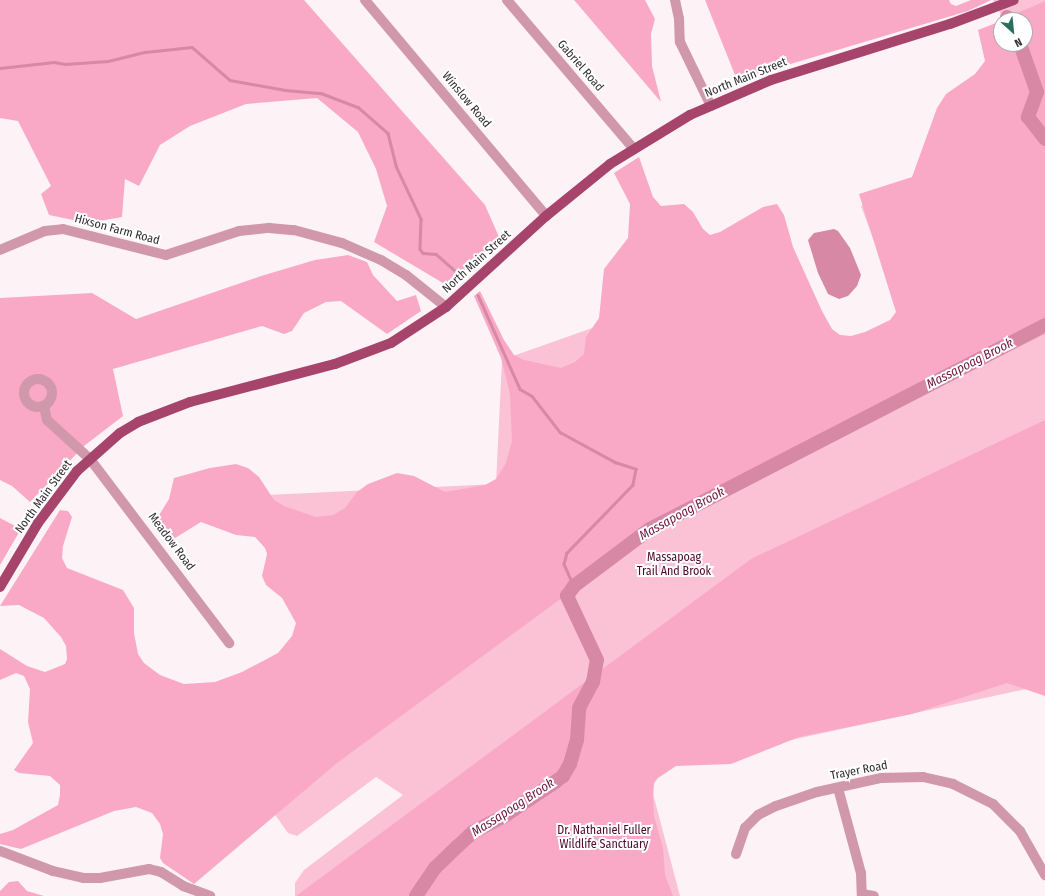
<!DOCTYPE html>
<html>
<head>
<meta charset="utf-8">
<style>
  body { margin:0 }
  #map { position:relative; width:1045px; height:896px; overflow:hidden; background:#fdf3f6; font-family:"Fira Sans Condensed",sans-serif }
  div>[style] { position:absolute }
  .green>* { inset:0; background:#fac2d4 }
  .forest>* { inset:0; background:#f9a9c5 }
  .water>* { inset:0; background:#d688a4 }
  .stream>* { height:2.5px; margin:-1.25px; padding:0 1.25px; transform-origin:1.25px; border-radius:1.25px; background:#d688a4 }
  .river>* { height:14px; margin:-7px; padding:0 7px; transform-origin:7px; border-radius:7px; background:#d688a4 }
  .minor>* { height:10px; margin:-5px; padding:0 5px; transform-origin:5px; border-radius:5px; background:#d098aa }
  .minor>.ring { margin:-5px; padding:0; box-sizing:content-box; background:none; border:10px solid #d098aa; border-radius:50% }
  .major>* { height:10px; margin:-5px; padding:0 5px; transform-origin:5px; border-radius:5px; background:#a6446c }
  span { translate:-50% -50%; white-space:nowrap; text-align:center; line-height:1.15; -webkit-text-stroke:4px #fff; paint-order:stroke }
  .street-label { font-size:12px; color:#312e2f }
  .park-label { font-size:12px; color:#4f0a2b }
  .water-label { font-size:13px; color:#711641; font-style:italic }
  .north { position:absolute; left:993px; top:12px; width:40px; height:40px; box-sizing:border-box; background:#fff; border:1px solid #adabac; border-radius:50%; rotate:153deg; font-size:11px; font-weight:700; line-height:16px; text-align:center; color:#312e2f }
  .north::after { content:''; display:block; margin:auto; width:14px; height:18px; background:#2b6e60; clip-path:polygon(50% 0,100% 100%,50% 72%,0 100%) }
</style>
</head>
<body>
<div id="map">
  <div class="green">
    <div style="clip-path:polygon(993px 0,1045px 0,1045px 685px,647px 771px,680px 896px,295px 896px,295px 883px,304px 870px,403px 795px,376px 777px,297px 836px,288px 833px,276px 816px,246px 752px,352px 631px,267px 495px,496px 484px,502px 360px,612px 321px,824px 351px,859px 367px,900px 311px,861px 206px,952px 176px,1025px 44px,1025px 20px,1004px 20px)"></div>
  </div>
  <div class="forest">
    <div style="clip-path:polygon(0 0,304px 0,485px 205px,499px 237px,448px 286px,374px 242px,387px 206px,376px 169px,358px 132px,317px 98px,246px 104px,190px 126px,160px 145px,139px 186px,125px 179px,122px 217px,88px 223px,49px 215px,41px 194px,51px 186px,18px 121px,0 118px)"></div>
    <div style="clip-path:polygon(574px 0,645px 0,655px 19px,651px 34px,652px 66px,661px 102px)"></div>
    <div style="clip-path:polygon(705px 0,949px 0,951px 4px,956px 6px,971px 0,991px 0,968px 11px,737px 80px)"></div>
    <div style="clip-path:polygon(1045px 1px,1045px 334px,653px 531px,337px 763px,194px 884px,163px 863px,160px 858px,163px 834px,160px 824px,152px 813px,136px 807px,114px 811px,21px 849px,0 844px,0 834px,13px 830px,58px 805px,60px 795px,60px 785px,50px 776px,19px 773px,14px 770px,33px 743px,28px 722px,30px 689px,24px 676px,16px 673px,0 680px,0 649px,27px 666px,45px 672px,65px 664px,67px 659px,66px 646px,61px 637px,44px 618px,19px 605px,0 606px,60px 510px,68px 511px,72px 517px,63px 546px,62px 558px,67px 568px,123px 590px,134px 608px,134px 633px,138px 654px,144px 663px,160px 675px,184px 684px,215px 682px,242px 672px,278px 653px,292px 636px,296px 623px,282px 598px,266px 585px,262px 576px,267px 554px,265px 548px,255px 537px,236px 535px,201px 522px,167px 543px,153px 525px,169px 499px,174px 478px,210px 468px,236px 464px,248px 468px,259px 477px,274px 500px,284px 506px,316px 517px,333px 515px,345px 508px,357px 492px,368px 484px,397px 473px,414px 476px,445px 492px,485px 485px,496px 479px,506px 463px,512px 441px,510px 394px,501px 358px,474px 296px,480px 291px,504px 340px,514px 355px,524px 360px,561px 368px,575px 362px,584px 354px,586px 337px,599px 318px,604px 269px,628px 238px,630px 204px,614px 173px,639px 157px,653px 197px,661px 206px,684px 204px,693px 212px,703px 229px,710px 235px,720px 232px,763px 207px,777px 204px,784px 215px,793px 247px,822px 311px,832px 329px,840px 335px,851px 336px,865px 332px,890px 320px,896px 312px,859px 194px,912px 177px,937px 108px,946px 94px,975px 74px,985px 61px,978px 30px,1001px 21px,1001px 44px,1025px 44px,1025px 20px,1002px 20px)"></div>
    <div style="clip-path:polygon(348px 255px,367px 262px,373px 275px,397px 301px,416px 295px,421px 311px,387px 334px,341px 301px,326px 302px,304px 313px,292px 331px,284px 334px,262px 326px,113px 369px,123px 416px,84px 446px,30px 502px,12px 486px,0 480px,0 298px,92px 293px,136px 319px,261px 276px,315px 260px)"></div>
    <div style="clip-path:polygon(1045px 420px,1045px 696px,1007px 683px,912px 714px,799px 737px,731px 764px,676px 766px,658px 778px,654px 783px,653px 798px,654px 816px,663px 848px,665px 875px,673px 896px,296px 896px,751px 559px)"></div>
    <div style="clip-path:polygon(0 518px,21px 529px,0 565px)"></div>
    <div style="clip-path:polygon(18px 881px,27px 891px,44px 896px,0 896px,0 891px,9px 882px)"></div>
  </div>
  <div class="water">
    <div style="clip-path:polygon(834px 229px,838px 231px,850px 248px,861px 275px,857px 286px,848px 296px,839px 299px,828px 294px,818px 273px,808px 240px,814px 233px)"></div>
  </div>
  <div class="stream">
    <div style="left:0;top:68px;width:54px;rotate:-6.3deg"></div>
    <div style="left:54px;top:62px;width:11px;rotate:10deg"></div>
    <div style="left:65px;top:64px;width:43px;rotate:-4deg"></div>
    <div style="left:108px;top:61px;width:38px;rotate:-14deg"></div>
    <div style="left:145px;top:52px;width:47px;rotate:-6.1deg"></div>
    <div style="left:192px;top:47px;width:50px;rotate:41deg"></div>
    <div style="left:230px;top:80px;width:56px;rotate:10.3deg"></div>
    <div style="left:285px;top:90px;width:36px;rotate:5deg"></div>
    <div style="left:321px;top:93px;width:40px;rotate:21deg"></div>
    <div style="left:358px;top:107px;width:40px;rotate:41deg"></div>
    <div style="left:388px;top:133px;width:34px;rotate:76deg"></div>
    <div style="left:396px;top:166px;width:59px;rotate:64.7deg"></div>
    <div style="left:421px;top:219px;width:30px;rotate:92deg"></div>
    <div style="left:420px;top:249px;width:5px;rotate:53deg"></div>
    <div style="left:423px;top:253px;width:13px;rotate:4deg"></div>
    <div style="left:436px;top:254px;width:32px;rotate:41deg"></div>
    <div style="left:478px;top:295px;width:103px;rotate:65.9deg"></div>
    <div style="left:520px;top:389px;width:14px;rotate:30deg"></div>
    <div style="left:532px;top:396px;width:46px;rotate:52.1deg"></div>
    <div style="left:560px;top:432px;width:63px;rotate:28.6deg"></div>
    <div style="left:615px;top:462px;width:22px;rotate:18deg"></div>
    <div style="left:636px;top:469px;width:16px;rotate:101deg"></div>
    <div style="left:633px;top:485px;width:95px;rotate:134.1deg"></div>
    <div style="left:567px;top:553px;width:11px;rotate:105deg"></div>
    <div style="left:564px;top:564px;width:24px;rotate:66deg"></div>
  </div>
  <div class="river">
    <div style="left:1007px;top:17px;width:4px;rotate:56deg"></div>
    <div style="left:1020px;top:44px;width:51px;rotate:70.5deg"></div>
    <div style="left:1037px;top:92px;width:27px;rotate:110deg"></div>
    <div style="left:1028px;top:117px;width:28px;rotate:52deg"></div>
    <div style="left:416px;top:896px;width:34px;rotate:-56deg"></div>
    <div style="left:435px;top:868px;width:32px;rotate:-44deg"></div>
    <div style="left:458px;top:846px;width:21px;rotate:-43deg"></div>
    <div style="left:473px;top:832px;width:34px;rotate:-27deg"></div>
    <div style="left:503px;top:817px;width:63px;rotate:-33.9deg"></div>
    <div style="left:555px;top:782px;width:10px;rotate:-37deg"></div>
    <div style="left:563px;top:776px;width:14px;rotate:-60deg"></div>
    <div style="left:570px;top:764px;width:25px;rotate:-74deg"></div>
    <div style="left:577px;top:740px;width:32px;rotate:-86deg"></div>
    <div style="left:579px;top:708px;width:30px;rotate:-62deg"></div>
    <div style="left:593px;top:682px;width:22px;rotate:-80deg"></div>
    <div style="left:597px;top:660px;width:71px;rotate:-115.1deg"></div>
    <div style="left:567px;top:596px;width:12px;rotate:-55deg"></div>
    <div style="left:574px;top:586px;width:95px;rotate:-36.9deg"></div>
    <div style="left:650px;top:529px;width:445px;rotate:-27.3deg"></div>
  </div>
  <div class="minor">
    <div style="left:365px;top:0;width:282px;rotate:50deg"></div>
    <div style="left:507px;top:0;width:196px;rotate:49.6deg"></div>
    <div style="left:675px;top:0;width:19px;rotate:78deg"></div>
    <div style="left:679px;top:19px;width:23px;rotate:88deg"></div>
    <div style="left:680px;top:42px;width:71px;rotate:64.2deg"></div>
    <div style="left:0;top:250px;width:49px;rotate:-22.9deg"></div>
    <div style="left:45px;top:231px;width:18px;rotate:-6deg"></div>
    <div style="left:63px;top:229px;width:106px;rotate:14.2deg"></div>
    <div style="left:166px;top:255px;width:77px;rotate:-18.2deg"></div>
    <div style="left:239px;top:231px;width:30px;rotate:-6deg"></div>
    <div style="left:269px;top:228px;width:25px;rotate:5deg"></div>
    <div style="left:294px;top:230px;width:50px;rotate:15.2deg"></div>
    <div style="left:342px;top:243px;width:43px;rotate:23.6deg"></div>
    <div style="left:381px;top:260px;width:29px;rotate:31deg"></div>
    <div style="left:406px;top:275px;width:51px;rotate:38.7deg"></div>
    <div class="ring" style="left:24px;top:379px;width:18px;height:18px"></div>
    <div style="left:44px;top:406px;width:14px;rotate:78deg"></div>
    <div style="left:47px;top:420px;width:58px;rotate:42.2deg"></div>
    <div style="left:90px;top:459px;width:231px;rotate:52.9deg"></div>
    <div style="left:838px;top:788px;width:88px;rotate:74.9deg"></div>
    <div style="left:861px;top:873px;width:23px;rotate:88deg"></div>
    <div style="left:0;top:851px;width:57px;rotate:20.7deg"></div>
    <div style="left:53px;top:871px;width:31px;rotate:13deg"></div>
    <div style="left:83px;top:878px;width:17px"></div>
    <div style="left:100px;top:878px;width:50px;rotate:-10.4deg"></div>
    <div style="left:149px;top:869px;width:12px;rotate:14deg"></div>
    <div style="left:161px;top:872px;width:26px;rotate:32deg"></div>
    <div style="left:183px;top:886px;width:29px;rotate:20deg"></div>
    <div style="left:736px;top:854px;width:28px;rotate:-71deg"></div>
    <div style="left:745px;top:828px;width:18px;rotate:-45deg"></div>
    <div style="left:758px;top:815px;width:20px;rotate:-27deg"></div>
    <div style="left:776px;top:806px;width:43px;rotate:-18.9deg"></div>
    <div style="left:817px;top:792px;width:66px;rotate:-12.3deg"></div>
    <div style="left:881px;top:778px;width:42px;rotate:-1.4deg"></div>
    <div style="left:923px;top:777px;width:31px;rotate:13deg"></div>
    <div style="left:953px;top:784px;width:45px;rotate:26.6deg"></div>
    <div style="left:993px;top:804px;width:38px;rotate:45deg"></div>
    <div style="left:1020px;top:831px;width:51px;rotate:60.4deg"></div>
    <div style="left:862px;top:894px;width:12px;rotate:9deg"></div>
  </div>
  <div class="major">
    <div style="left:0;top:587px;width:74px;rotate:-59.3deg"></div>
    <div style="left:38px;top:523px;width:65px;rotate:-53.1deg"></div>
    <div style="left:77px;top:471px;width:57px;rotate:-41.5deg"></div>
    <div style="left:120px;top:433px;width:21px;rotate:-31deg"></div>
    <div style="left:138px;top:422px;width:56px;rotate:-21deg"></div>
    <div style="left:190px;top:402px;width:150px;rotate:-14.7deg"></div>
    <div style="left:335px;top:364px;width:60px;rotate:-20.6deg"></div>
    <div style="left:391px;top:343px;width:66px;rotate:-33.2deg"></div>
    <div style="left:446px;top:307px;width:135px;rotate:-42.3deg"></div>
    <div style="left:546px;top:216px;width:82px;rotate:-39.1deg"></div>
    <div style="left:610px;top:164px;width:94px;rotate:-31.5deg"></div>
    <div style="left:690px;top:115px;width:88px;rotate:-23.4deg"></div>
    <div style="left:771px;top:80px;width:188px;rotate:-17.4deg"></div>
    <div style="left:950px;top:24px;width:68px;rotate:-20.6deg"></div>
  </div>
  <div class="street-label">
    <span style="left:580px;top:66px;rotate:49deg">Gabriel Road</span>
    <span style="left:746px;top:78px;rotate:-22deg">North Main Street</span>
    <span style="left:466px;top:100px;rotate:50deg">Winslow Road</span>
    <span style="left:117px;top:230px;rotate:15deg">Hixson Farm Road</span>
    <span style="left:477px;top:262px;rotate:-42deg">North Main Street</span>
    <span style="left:44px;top:497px;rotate:-54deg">North Main Street</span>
    <span style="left:171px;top:542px;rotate:53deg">Meadow Road</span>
    <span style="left:859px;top:771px;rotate:-11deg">Trayer Road</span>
  </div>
  <div class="park-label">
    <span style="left:674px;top:565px">Massapoag<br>Trail And Brook</span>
    <span style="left:604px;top:838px">Dr. Nathaniel Fuller<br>Wildlife Sanctuary</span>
  </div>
  <div class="water-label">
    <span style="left:970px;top:364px;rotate:-27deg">Massapoag Brook</span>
    <span style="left:682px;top:514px;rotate:-29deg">Massapoag Brook</span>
    <span style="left:513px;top:808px;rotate:-33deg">Massapoag Brook</span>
  </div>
  <div class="north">N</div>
</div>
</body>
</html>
